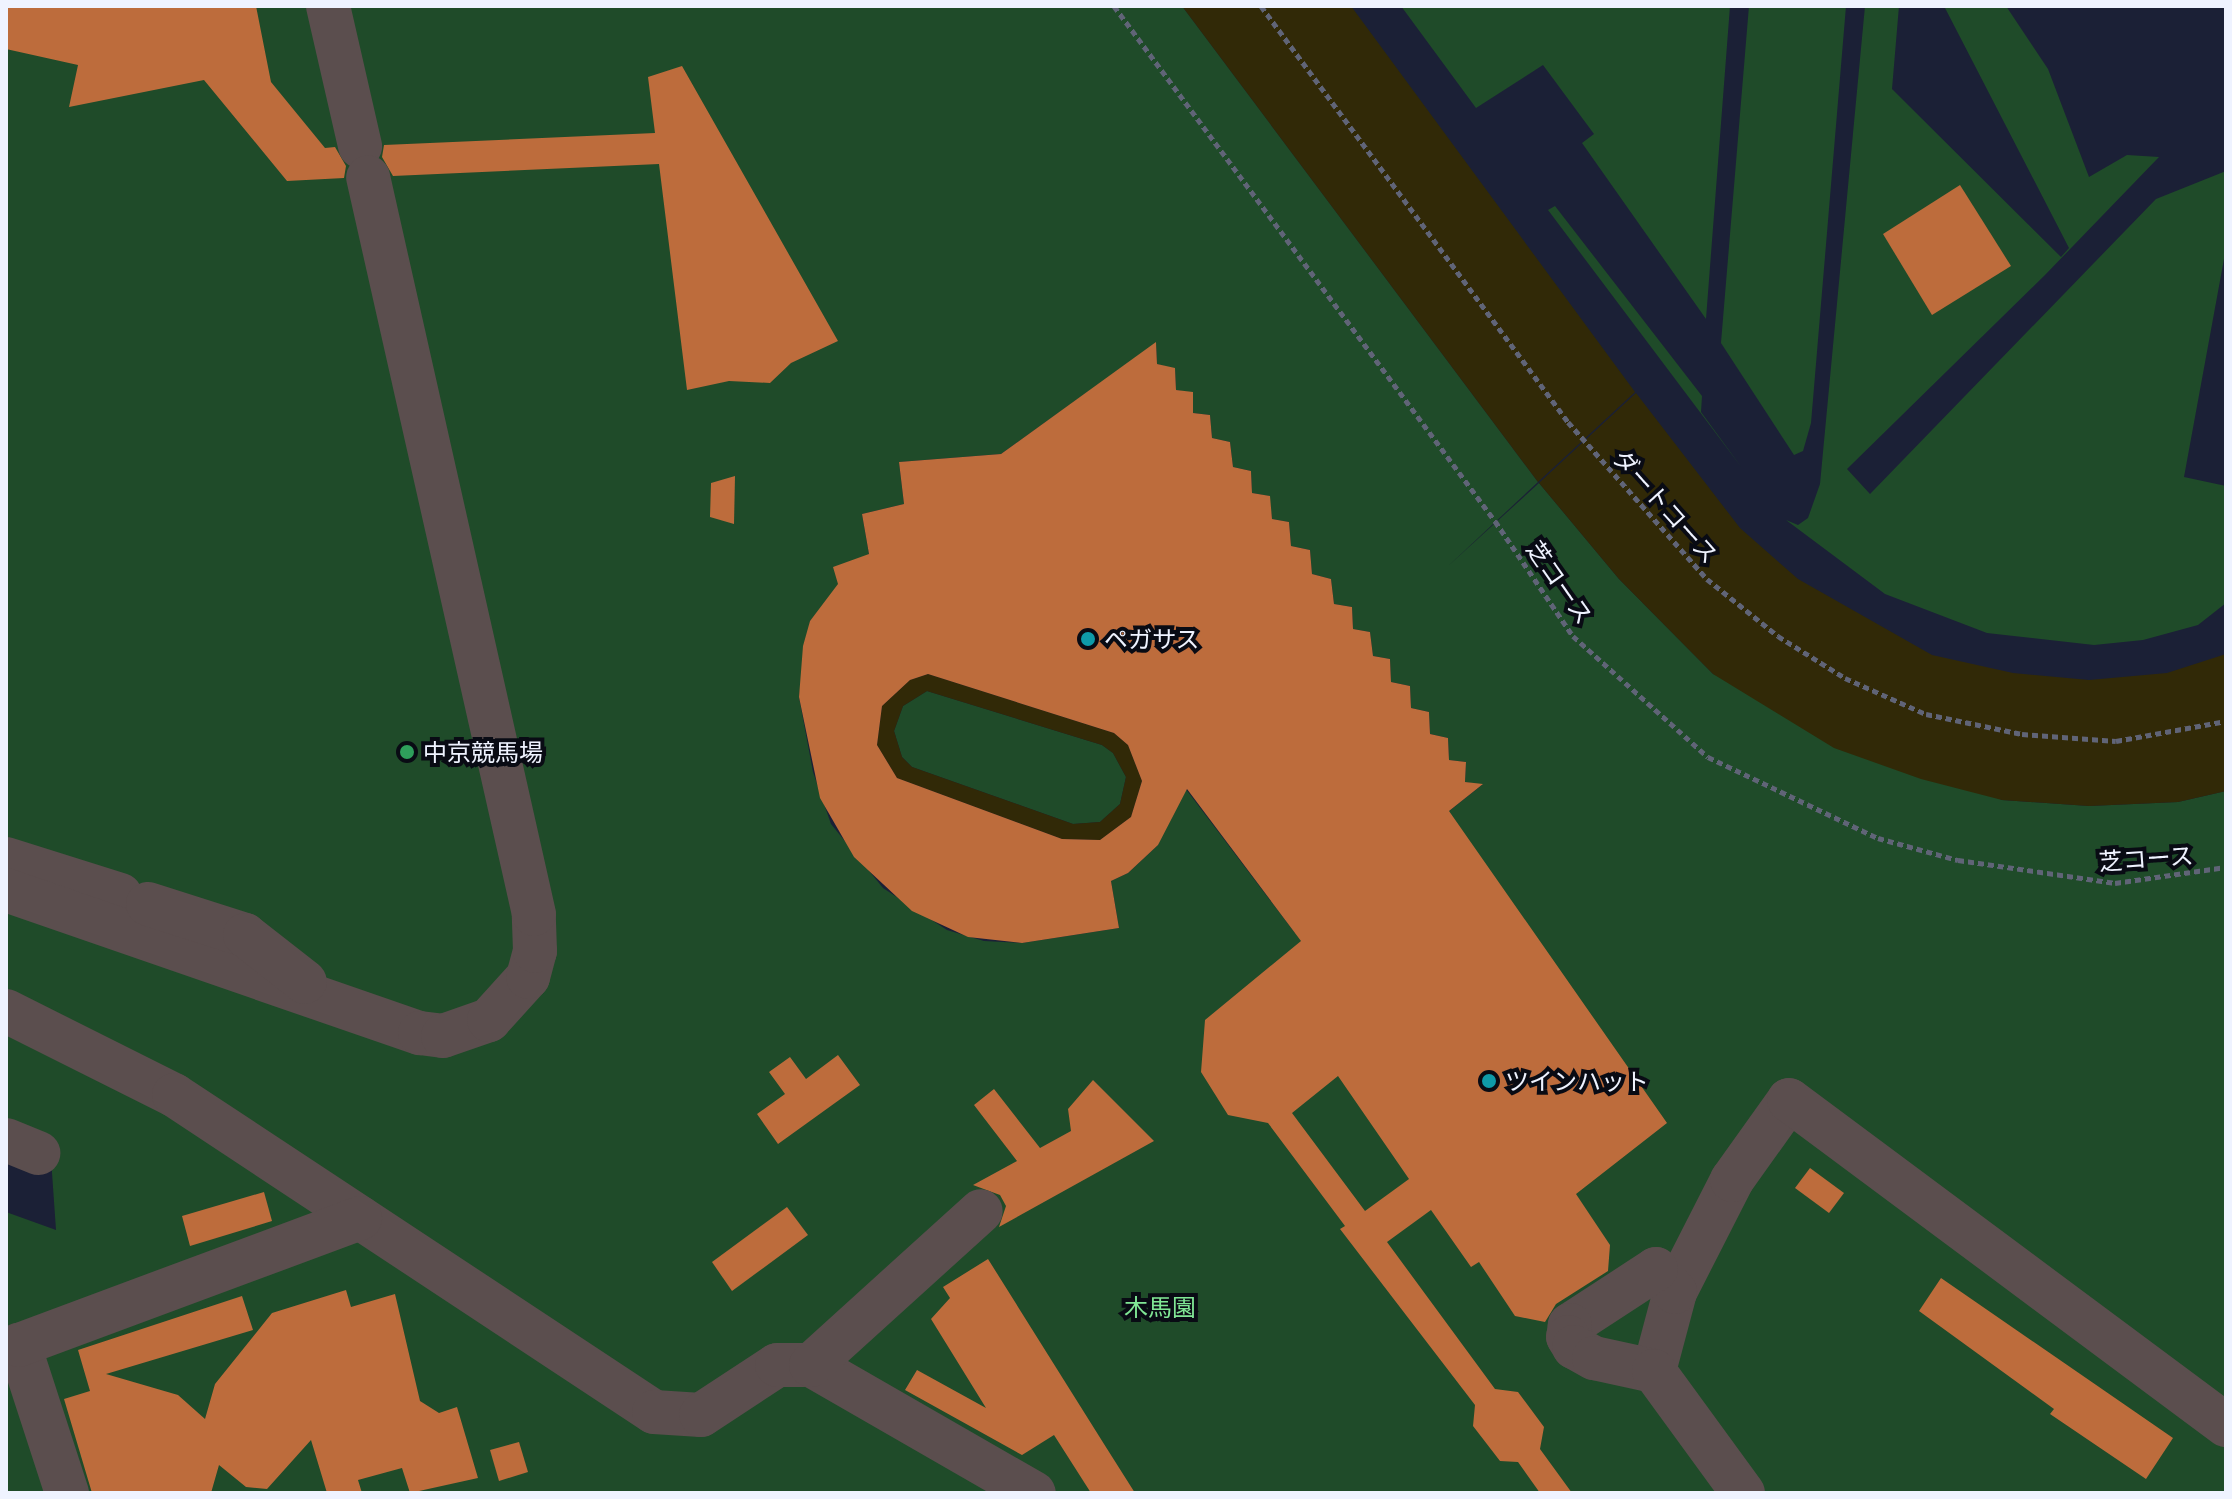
<!DOCTYPE html>
<html>
<head>
<meta charset="utf-8">
<style>
  body { margin:0 }
  #map { position:relative; width:2232px; height:1499px; overflow:hidden; background:#1b2036; font-family:"Open Sans","Noto Sans JP",sans-serif }
  div>[style] { position:absolute }
  .green>* { inset:0; background:#1f4b29 }
  .sand>* { inset:0; background:#312907 }
  .building>* { inset:0; background:#bd6c3c }
  .path>* { height:5px; margin-top:-2.5px; transform-origin:0; background:repeating-linear-gradient(90deg,#606477 0 6px,transparent 0 10px) }
  .minor>* { height:44px; margin:-22px; padding:0 22px; transform-origin:22px; border-radius:22px; background:#5b4e4e }
  .dots>* { width:22px; height:22px; translate:-50% -50%; box-sizing:border-box; border:4px solid #090b14; border-radius:50% }
  span { translate:-50% -50%; white-space:nowrap; text-align:center; line-height:1.15; -webkit-text-stroke:8px #090b14; paint-order:stroke }
  .street-label { font-size:24px; color:#eff3ff }
  .poi-label { font-size:24px; color:#eff3ff }
  .left { translate:0 -50%; text-align:left }
  .park-label { font-size:24px; color:#80e795 }
  .frame { position:absolute; inset:0; border:8px solid #eff3ff; pointer-events:none }
</style>
</head>
<body>
<div id="map">
  <div class="green">
    <div style="clip-path:polygon(evenodd,6px 6px,1182px 6px,1538px 482px,1446px 568px,1539px 483px,1619px 579px,1713px 674px,2002px 800px,2089px 806px,2178px 802px,2226px 791px,2226px 1493px,6px 1493px,6px 1212px,56px 1230px,50px 1144px,6px 1132px,6px 6px,1156px 343px,1157px 364px,1175px 369px,1176px 390px,1193px 393px,1193px 413px,1210px 415px,1212px 438px,1230px 442px,1233px 467px,1251px 471px,1252px 493px,1269px 496px,1272px 519px,1289px 522px,1291px 546px,1310px 550px,1312px 574px,1331px 579px,1334px 604px,1352px 607px,1353px 629px,1370px 632px,1373px 656px,1390px 659px,1391px 682px,1410px 686px,1411px 708px,1429px 712px,1430px 734px,1448px 738px,1449px 760px,1466px 762px,1465px 782px,1482px 785px,1295px 933px,1176px 776px,1158px 845px,1128px 873px,1111px 881px,1119px 928px,1022px 943px,984px 941px,947px 930px,883px 888px,831px 824px,813px 772px,799px 697px,810px 621px,869px 554px,862px 514px,904px 504px,899px 462px,1001px 454px,1156px 343px)"></div>
    <div style="clip-path:polygon(1401px 6px,1730px 6px,1706px 319px,1582px 143px,1594px 134px,1543px 65px,1476px 108px)"></div>
    <div style="clip-path:polygon(1749px 6px,1846px 6px,1811px 423px,1803px 451px,1794px 455px,1721px 343px)"></div>
    <div style="clip-path:polygon(1865px 6px,1899px 6px,1892px 89px,2061px 257px,2069px 248px,1944px 6px,2006px 6px,2048px 69px,2089px 177px,2127px 155px,2159px 157px,2045px 275px,1847px 469px,1870px 494px,2156px 199px,2226px 171px,2226px 248px,2184px 477px,2226px 486px,2226px 603px,2198px 625px,2143px 640px,2094px 645px,1987px 633px,1885px 594px,1786px 520px,1798px 525px,1808px 518px,1820px 484px)"></div>
    <div style="clip-path:polygon(1555px 206px,1702px 396px,1701px 412px,1742px 468px,1548px 210px)"></div>
    <div style="clip-path:polygon(927px 691px,1102px 745px,1113px 753px,1126px 777px,1120px 804px,1100px 822px,1073px 824px,912px 767px,902px 757px,894px 731px,903px 706px)"></div>
  </div>
  <div class="sand">
    <div style="clip-path:polygon(1182px 6px,1351px 6px,1635px 392px,1538px 482px)"></div>
    <div style="clip-path:polygon(1636px 393px,1740px 528px,1798px 579px,1932px 655px,2013px 673px,2089px 680px,2167px 673px,2226px 654px,2226px 791px,2178px 802px,2089px 806px,2002px 800px,1921px 779px,1834px 748px,1713px 674px,1619px 579px,1539px 483px)"></div>
    <div style="clip-path:polygon(evenodd,928px 674px,1114px 733px,1128px 745px,1142px 781px,1131px 817px,1100px 840px,1062px 839px,897px 778px,877px 745px,882px 706px,910px 680px,928px 674px,927px 691px,1102px 745px,1113px 753px,1126px 777px,1120px 804px,1100px 822px,1073px 824px,912px 767px,902px 757px,894px 731px,903px 706px,927px 691px)"></div>
  </div>
  <div class="building">
    <div style="clip-path:polygon(6px 6px,256px 6px,271px 82px,325px 148px,335px 147px,346px 166px,344px 178px,287px 181px,204px 80px,69px 107px,78px 65px,6px 49px)"></div>
    <div style="clip-path:polygon(682px 66px,838px 341px,791px 363px,770px 383px,729px 381px,687px 390px,659px 164px,393px 176px,382px 157px,384px 145px,655px 133px,648px 77px)"></div>
    <div style="clip-path:polygon(1960px 185px,2011px 266px,1932px 315px,1883px 234px)"></div>
    <div style="clip-path:polygon(evenodd,1156px 342px,1157px 364px,1175px 368px,1176px 390px,1193px 392px,1193px 413px,1210px 415px,1212px 438px,1230px 442px,1233px 467px,1251px 471px,1252px 493px,1270px 496px,1272px 519px,1289px 522px,1291px 546px,1310px 550px,1312px 574px,1331px 579px,1334px 604px,1352px 607px,1353px 629px,1370px 632px,1373px 656px,1390px 659px,1391px 682px,1410px 686px,1411px 708px,1429px 712px,1430px 734px,1448px 738px,1449px 760px,1466px 762px,1465px 782px,1483px 784px,1449px 811px,1667px 1123px,1576px 1194px,1610px 1245px,1608px 1271px,1556px 1304px,1545px 1322px,1515px 1316px,1479px 1262px,1471px 1267px,1431px 1210px,1387px 1242px,1495px 1389px,1518px 1392px,1544px 1427px,1540px 1449px,1572px 1493px,1540px 1493px,1518px 1462px,1500px 1461px,1473px 1426px,1475px 1405px,1340px 1229px,1345px 1226px,1268px 1123px,1228px 1115px,1201px 1072px,1205px 1020px,1301px 941px,1187px 789px,1158px 845px,1128px 873px,1111px 881px,1119px 928px,1022px 943px,968px 937px,912px 911px,854px 857px,820px 798px,799px 697px,803px 646px,810px 621px,838px 584px,833px 567px,869px 554px,862px 514px,904px 504px,899px 462px,1001px 454px,1156px 342px,928px 674px,1114px 733px,1128px 745px,1142px 781px,1131px 817px,1100px 840px,1062px 839px,897px 778px,877px 745px,882px 706px,910px 680px,928px 674px,1156px 342px,1338px 1076px,1409px 1179px,1365px 1211px,1292px 1113px,1338px 1076px)"></div>
    <div style="clip-path:polygon(735px 476px,734px 524px,710px 517px,711px 483px)"></div>
    <div style="clip-path:polygon(838px 1055px,860px 1085px,778px 1144px,757px 1114px,785px 1094px,769px 1072px,790px 1057px,806px 1079px)"></div>
    <div style="clip-path:polygon(1093px 1080px,1154px 1141px,999px 1227px,1006px 1206px,1000px 1195px,973px 1185px,1017px 1161px,974px 1105px,994px 1089px,1040px 1148px,1071px 1131px,1068px 1109px)"></div>
    <div style="clip-path:polygon(1810px 1168px,1844px 1193px,1829px 1213px,1795px 1188px)"></div>
    <div style="clip-path:polygon(264px 1192px,272px 1221px,190px 1246px,182px 1216px)"></div>
    <div style="clip-path:polygon(787px 1207px,808px 1235px,732px 1291px,712px 1262px)"></div>
    <div style="clip-path:polygon(988px 1259px,1104px 1444px,1135px 1493px,1091px 1493px,1054px 1435px,1022px 1455px,905px 1390px,917px 1370px,986px 1408px,931px 1319px,950px 1298px,943px 1287px)"></div>
    <div style="clip-path:polygon(1941px 1278px,2173px 1438px,2146px 1479px,2050px 1414px,2054px 1409px,1919px 1311px)"></div>
    <div style="clip-path:polygon(346px 1290px,351px 1307px,395px 1294px,420px 1401px,439px 1413px,457px 1407px,478px 1478px,410px 1493px,402px 1468px,358px 1480px,362px 1493px,327px 1493px,311px 1440px,267px 1489px,246px 1487px,219px 1465px,211px 1493px,92px 1493px,64px 1399px,90px 1391px,78px 1350px,242px 1296px,253px 1330px,106px 1374px,178px 1395px,205px 1419px,215px 1384px,272px 1313px)"></div>
    <div style="clip-path:polygon(519px 1442px,528px 1472px,499px 1481px,490px 1450px)"></div>
  </div>
  <div class="path">
    <div style="left:1114px;top:6px;width:641px;rotate:53.51deg"></div>
    <div style="left:1495px;top:521px;width:139px;rotate:55.9deg"></div>
    <div style="left:1573px;top:636px;width:181px;rotate:41.9deg"></div>
    <div style="left:1708px;top:757px;width:188px;rotate:25.5deg"></div>
    <div style="left:1878px;top:838px;width:83px;rotate:15.4deg"></div>
    <div style="left:1958px;top:860px;width:159px;rotate:8.3deg"></div>
    <div style="left:2115px;top:883px;width:112px;rotate:-8.2deg"></div>
    <div style="left:1261px;top:6px;width:517px;rotate:53.57deg"></div>
    <div style="left:1568px;top:422px;width:210px;rotate:48.5deg"></div>
    <div style="left:1707px;top:579px;width:91px;rotate:38.8deg"></div>
    <div style="left:1778px;top:636px;width:79px;rotate:32.1deg"></div>
    <div style="left:1845px;top:678px;width:89px;rotate:24deg"></div>
    <div style="left:1926px;top:714px;width:98px;rotate:11.8deg"></div>
    <div style="left:2022px;top:734px;width:94px;rotate:4.3deg"></div>
    <div style="left:2116px;top:741px;width:112px;rotate:-10.3deg"></div>
  </div>
  <div class="minor">
    <div style="left:328px;top:6px;width:144px;rotate:77.1deg"></div>
    <div style="left:6px;top:859px;width:120px;rotate:17.5deg"></div>
    <div style="left:6px;top:890px;width:438px;rotate:19.1deg"></div>
    <div style="left:420px;top:1033px;width:23px;rotate:7deg"></div>
    <div style="left:443px;top:1036px;width:49px;rotate:-19.2deg"></div>
    <div style="left:489px;top:1020px;width:58px;rotate:-47.8deg"></div>
    <div style="left:528px;top:977px;width:27px;rotate:-75deg"></div>
    <div style="left:535px;top:951px;width:37px;rotate:-92deg"></div>
    <div style="left:534px;top:914px;width:755px;rotate:-102.69deg"></div>
    <div style="left:148px;top:904px;width:102px;rotate:17.7deg"></div>
    <div style="left:245px;top:935px;width:76px;rotate:38.1deg"></div>
    <div style="left:6px;top:1011px;width:188px;rotate:26.6deg"></div>
    <div style="left:174px;top:1095px;width:575px;rotate:33.44deg"></div>
    <div style="left:654px;top:1412px;width:47px;rotate:3.7deg"></div>
    <div style="left:701px;top:1415px;width:91px;rotate:-33.3deg"></div>
    <div style="left:777px;top:1365px;width:34px"></div>
    <div style="left:811px;top:1365px;width:257px;rotate:29.9deg"></div>
    <div style="left:6px;top:1140px;width:35px;rotate:22deg"></div>
    <div style="left:1675px;top:1292px;width:126px;rotate:-63deg"></div>
    <div style="left:1732px;top:1180px;width:98px;rotate:-54.5deg"></div>
    <div style="left:1789px;top:1100px;width:545px;rotate:36.64deg"></div>
    <div style="left:811px;top:1365px;width:229px;rotate:-42.2deg"></div>
    <div style="left:1654px;top:1371px;width:82px;rotate:-75.1deg"></div>
    <div style="left:1675px;top:1292px;width:30px;rotate:-130deg"></div>
    <div style="left:1656px;top:1269px;width:103px;rotate:146.9deg"></div>
    <div style="left:1570px;top:1325px;width:12px;rotate:99deg"></div>
    <div style="left:1568px;top:1337px;width:12px;rotate:59deg"></div>
    <div style="left:1574px;top:1347px;width:23px;rotate:29deg"></div>
    <div style="left:1594px;top:1358px;width:61px;rotate:12.2deg"></div>
    <div style="left:1654px;top:1371px;width:151px;rotate:53.9deg"></div>
    <div style="left:67px;top:1493px;width:156px;rotate:-108deg"></div>
    <div style="left:19px;top:1345px;width:364px;rotate:-20.4deg"></div>
  </div>
  <div class="dots">
    <div style="left:1088px;top:639px;background:#0f9aa8"></div>
    <div style="left:407px;top:752px;background:#2e9e5b"></div>
    <div style="left:1489px;top:1081px;background:#0f9aa8"></div>
  </div>
  <div class="street-label">
    <span style="left:1666px;top:506px;rotate:48deg">ダートコース</span>
    <span style="left:1560px;top:582px;rotate:55deg">芝コース</span>
    <span style="left:2146px;top:858px;rotate:-4deg">芝コース</span>
  </div>
  <div class="poi-label">
    <span class="left" style="left:1104px;top:639px">ペガサス</span>
    <span class="left" style="left:423px;top:752px">中京競馬場</span>
    <span class="left" style="left:1505px;top:1081px">ツインハット</span>
  </div>
  <div class="park-label">
    <span style="left:1160px;top:1307px">木馬園</span>
  </div>
  <div class="frame"></div>
</div>
</body>
</html>
